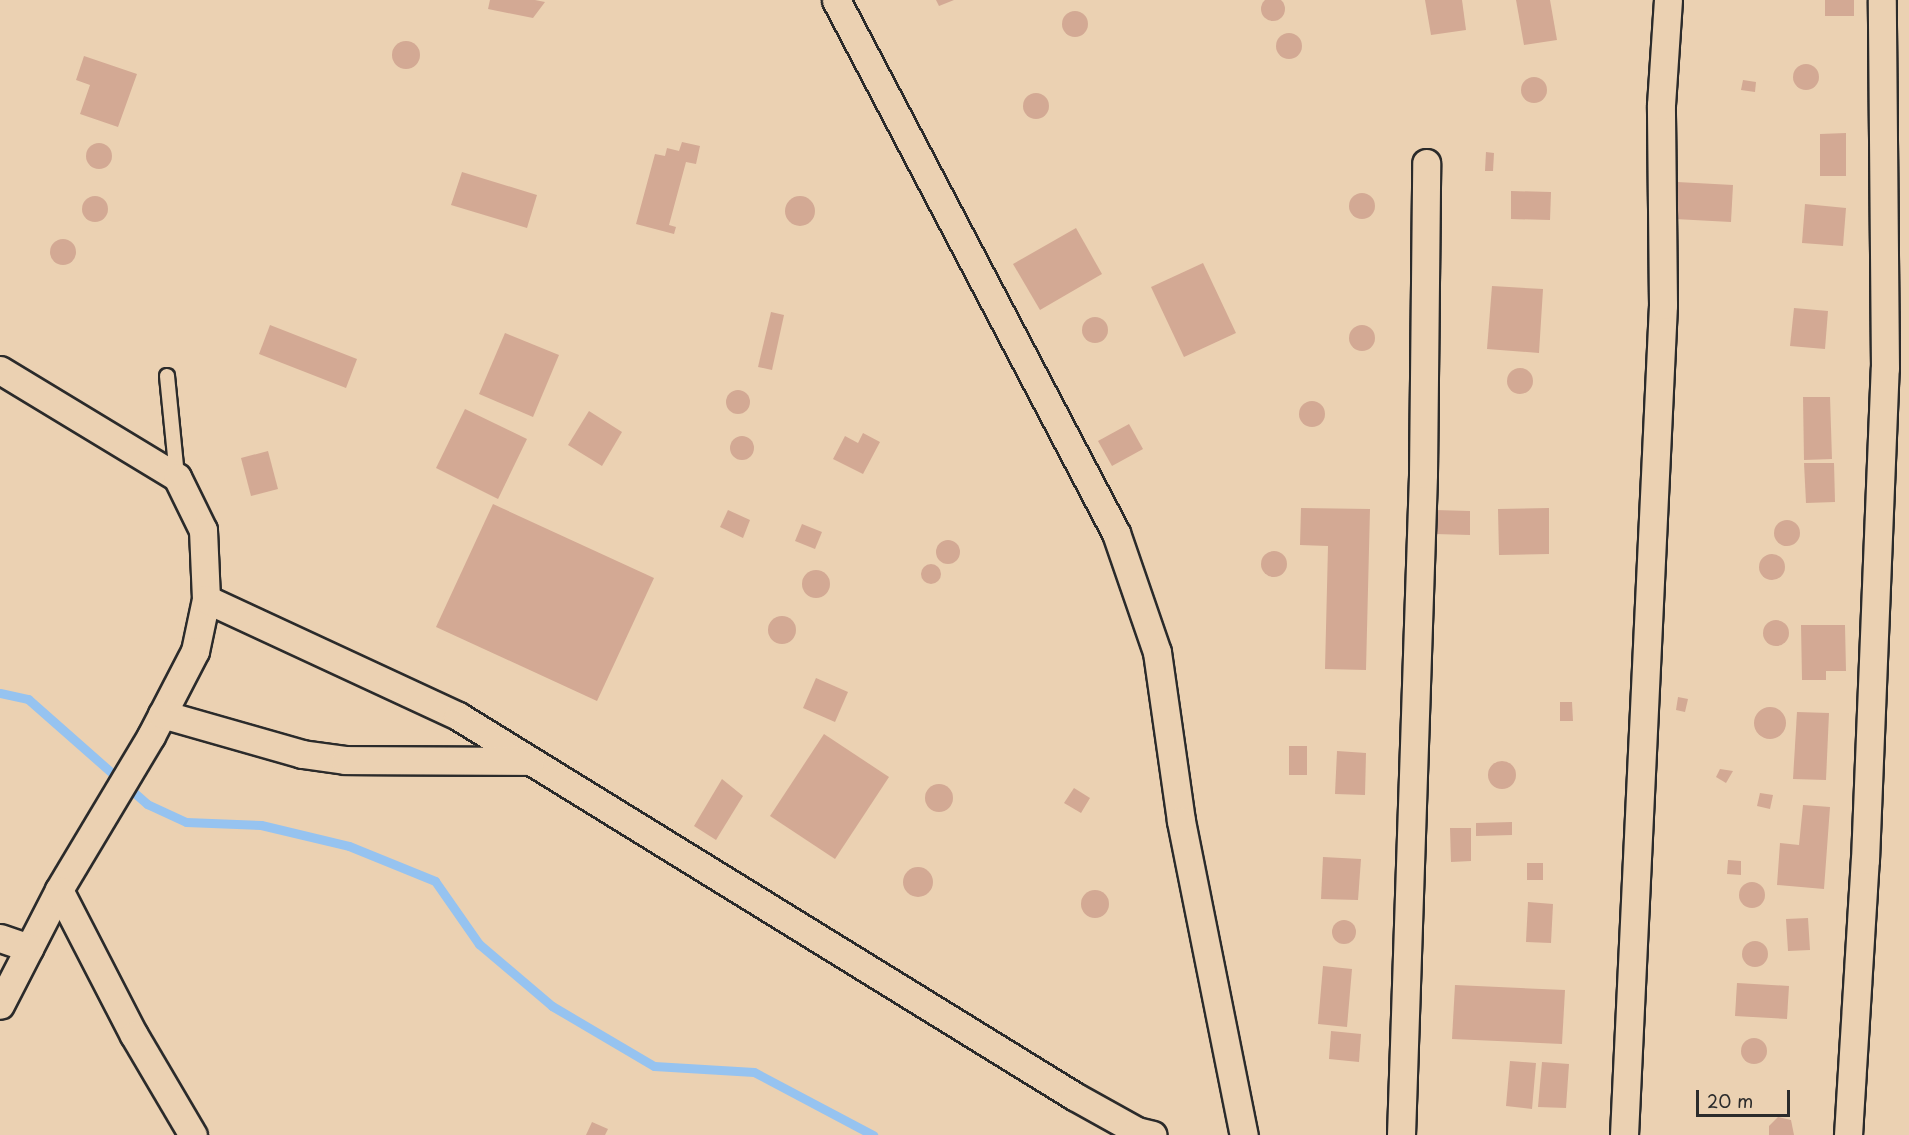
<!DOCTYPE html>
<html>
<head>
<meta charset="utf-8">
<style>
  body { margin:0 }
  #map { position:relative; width:1909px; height:1135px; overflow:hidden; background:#ebd1b2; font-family:"Playpen Sans",sans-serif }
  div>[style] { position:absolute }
  .stream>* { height:9px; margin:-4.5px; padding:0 4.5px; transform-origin:4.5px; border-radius:4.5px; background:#96c3f0 }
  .building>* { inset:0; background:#d3a994 }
  .round { border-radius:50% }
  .roads { filter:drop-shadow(2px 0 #2b2b2b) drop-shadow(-2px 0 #2b2b2b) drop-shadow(0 2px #2b2b2b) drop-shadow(0 -2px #2b2b2b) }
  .service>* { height:14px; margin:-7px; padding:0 7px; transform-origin:7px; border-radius:7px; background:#ebd1b2 }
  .minor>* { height:27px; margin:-13.5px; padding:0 13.5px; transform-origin:13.5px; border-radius:13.5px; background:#ebd1b2 }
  span { translate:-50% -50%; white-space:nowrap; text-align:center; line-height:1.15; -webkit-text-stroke:6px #ebd1b2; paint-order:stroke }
  .scale { position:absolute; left:1696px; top:1090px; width:94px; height:27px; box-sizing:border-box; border:3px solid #2b2b2b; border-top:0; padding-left:8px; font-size:18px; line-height:21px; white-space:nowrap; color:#2b2b2b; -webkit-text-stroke:4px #ebd1b2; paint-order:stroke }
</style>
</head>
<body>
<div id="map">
  <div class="stream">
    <div style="left:0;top:693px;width:29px;rotate:12deg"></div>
    <div style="left:28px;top:699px;width:159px;rotate:41.4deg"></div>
    <div style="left:147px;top:804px;width:43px;rotate:24.8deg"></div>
    <div style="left:186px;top:822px;width:75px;rotate:2.3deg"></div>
    <div style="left:261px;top:825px;width:90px;rotate:13.4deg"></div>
    <div style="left:349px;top:846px;width:93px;rotate:22.1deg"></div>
    <div style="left:435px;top:881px;width:77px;rotate:55.1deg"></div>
    <div style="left:479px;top:944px;width:96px;rotate:40.3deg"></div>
    <div style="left:552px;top:1006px;width:118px;rotate:30.5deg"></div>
    <div style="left:654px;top:1066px;width:100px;rotate:3.4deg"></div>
    <div style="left:754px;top:1072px;width:135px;rotate:27.9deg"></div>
  </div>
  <div class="building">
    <div class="round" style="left:1261px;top:-3px;width:24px;height:24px"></div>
    <div style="clip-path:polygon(490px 0,535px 0,545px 2px,533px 18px,488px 9px)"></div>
    <div style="clip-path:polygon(936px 0,954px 0,939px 6px)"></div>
    <div style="clip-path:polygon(1425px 0,1462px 0,1466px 30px,1431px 35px)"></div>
    <div style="clip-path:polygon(1516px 0,1550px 0,1557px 40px,1524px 45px)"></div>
    <div style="clip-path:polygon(1825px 0,1854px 0,1854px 16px,1825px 16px)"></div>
    <div class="round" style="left:1062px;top:11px;width:26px;height:26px"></div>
    <div class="round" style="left:1276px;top:33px;width:26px;height:26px"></div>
    <div class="round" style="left:392px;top:41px;width:28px;height:28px"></div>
    <div style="clip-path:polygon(84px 56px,137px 74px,118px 127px,80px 114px,90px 85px,76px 80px)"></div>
    <div class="round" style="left:1793px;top:64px;width:26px;height:26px"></div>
    <div class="round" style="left:1521px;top:77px;width:26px;height:26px"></div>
    <div style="clip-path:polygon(1743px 80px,1756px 82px,1755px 92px,1741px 90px)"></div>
    <div class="round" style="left:1023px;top:93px;width:26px;height:26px"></div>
    <div style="clip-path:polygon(1846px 133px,1846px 176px,1820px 176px,1820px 134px)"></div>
    <div style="clip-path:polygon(682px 142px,700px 146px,696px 164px,686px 162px,669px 225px,676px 227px,674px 234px,636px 224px,655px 154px,665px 156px,667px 148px,679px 151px)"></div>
    <div class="round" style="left:86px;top:143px;width:26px;height:26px"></div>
    <div style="clip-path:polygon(1486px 152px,1494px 153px,1493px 171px,1485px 171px)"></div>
    <div style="clip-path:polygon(462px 172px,537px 195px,527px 228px,451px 205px)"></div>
    <div style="clip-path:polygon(1677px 182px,1733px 185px,1731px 222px,1675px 219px)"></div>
    <div style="clip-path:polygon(1511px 191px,1551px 192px,1550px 220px,1511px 219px)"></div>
    <div class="round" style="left:1349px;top:193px;width:26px;height:26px"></div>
    <div class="round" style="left:82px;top:196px;width:26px;height:26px"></div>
    <div class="round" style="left:785px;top:196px;width:30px;height:30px"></div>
    <div style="clip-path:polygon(1805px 204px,1846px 208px,1843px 246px,1802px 243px)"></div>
    <div style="clip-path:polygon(1076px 228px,1102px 274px,1040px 310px,1013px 264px)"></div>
    <div class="round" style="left:50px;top:239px;width:26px;height:26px"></div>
    <div style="clip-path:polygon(1203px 263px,1236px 333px,1184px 357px,1151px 287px)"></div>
    <div style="clip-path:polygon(1492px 286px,1543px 289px,1539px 353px,1487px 349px)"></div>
    <div style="clip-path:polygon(1794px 308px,1828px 311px,1825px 349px,1790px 346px)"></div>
    <div style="clip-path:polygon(771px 312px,784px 315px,772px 370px,758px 367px)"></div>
    <div class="round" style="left:1082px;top:317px;width:26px;height:26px"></div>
    <div class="round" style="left:1349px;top:325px;width:26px;height:26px"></div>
    <div style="clip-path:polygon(270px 325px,357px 359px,346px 388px,259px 354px)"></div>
    <div style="clip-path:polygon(505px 333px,559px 355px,533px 417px,479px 394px)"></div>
    <div class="round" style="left:1507px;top:368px;width:26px;height:26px"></div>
    <div class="round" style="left:726px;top:390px;width:24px;height:24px"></div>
    <div style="clip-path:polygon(1803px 397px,1830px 397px,1832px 459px,1804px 460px)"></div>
    <div class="round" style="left:1299px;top:401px;width:26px;height:26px"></div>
    <div style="clip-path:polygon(465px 409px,527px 439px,498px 499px,436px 468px)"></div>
    <div style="clip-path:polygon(589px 411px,622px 432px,602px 466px,568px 445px)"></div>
    <div style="clip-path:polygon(1129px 424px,1143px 449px,1112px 466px,1098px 441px)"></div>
    <div style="clip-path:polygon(863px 433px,880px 442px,863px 474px,833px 459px,845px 436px,858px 443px)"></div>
    <div class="round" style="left:730px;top:436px;width:24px;height:24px"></div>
    <div style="clip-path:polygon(268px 451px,278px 489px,251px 496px,241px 458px)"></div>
    <div style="clip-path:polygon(1804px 463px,1834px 463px,1835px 502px,1806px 503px)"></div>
    <div style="clip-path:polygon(493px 504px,654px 578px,597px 701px,436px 627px)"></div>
    <div style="clip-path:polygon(1301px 508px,1370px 509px,1366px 670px,1325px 669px,1328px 546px,1300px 545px)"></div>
    <div style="clip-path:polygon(1549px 508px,1549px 554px,1499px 555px,1498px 509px)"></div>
    <div style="clip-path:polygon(728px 510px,750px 520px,743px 538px,720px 527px)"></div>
    <div style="clip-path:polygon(1435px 510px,1470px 511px,1470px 535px,1435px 534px)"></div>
    <div class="round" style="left:1774px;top:520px;width:26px;height:26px"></div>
    <div style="clip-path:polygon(802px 524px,822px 532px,815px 549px,795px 541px)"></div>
    <div class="round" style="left:936px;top:540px;width:24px;height:24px"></div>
    <div class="round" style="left:1261px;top:551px;width:26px;height:26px"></div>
    <div class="round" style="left:1759px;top:554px;width:26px;height:26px"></div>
    <div class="round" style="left:921px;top:564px;width:20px;height:20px"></div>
    <div class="round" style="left:802px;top:570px;width:28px;height:28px"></div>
    <div class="round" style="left:768px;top:616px;width:28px;height:28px"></div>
    <div class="round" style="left:1763px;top:620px;width:26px;height:26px"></div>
    <div style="clip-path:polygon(1801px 625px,1845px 625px,1846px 671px,1826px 671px,1826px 680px,1802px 680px)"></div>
    <div style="clip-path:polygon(816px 678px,848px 692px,835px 722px,803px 708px)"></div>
    <div style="clip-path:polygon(1678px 697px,1688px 699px,1685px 712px,1676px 710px)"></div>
    <div style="clip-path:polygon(1560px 702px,1572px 702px,1573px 721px,1560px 721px)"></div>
    <div class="round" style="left:1754px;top:707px;width:32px;height:32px"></div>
    <div style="clip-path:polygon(1797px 712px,1829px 713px,1826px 780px,1793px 779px)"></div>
    <div style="clip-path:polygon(824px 734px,889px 777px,835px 859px,770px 816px)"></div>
    <div style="clip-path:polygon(1289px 746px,1307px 746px,1307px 775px,1289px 775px)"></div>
    <div style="clip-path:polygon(1337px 751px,1366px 753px,1365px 795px,1335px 794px)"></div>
    <div class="round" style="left:1488px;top:761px;width:28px;height:28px"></div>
    <div style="clip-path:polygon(1720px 769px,1733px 771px,1726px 783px,1716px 777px)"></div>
    <div style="clip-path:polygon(722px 779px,743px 796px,716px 840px,694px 826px)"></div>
    <div class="round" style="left:925px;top:784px;width:28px;height:28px"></div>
    <div style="clip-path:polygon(1074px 788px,1090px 798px,1081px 813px,1064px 803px)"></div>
    <div style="clip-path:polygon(1760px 793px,1773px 795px,1770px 809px,1757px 806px)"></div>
    <div style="clip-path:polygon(1803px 805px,1830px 807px,1824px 889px,1777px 885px,1780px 843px,1799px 845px)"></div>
    <div style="clip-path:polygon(1512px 822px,1512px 835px,1476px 836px,1476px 823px)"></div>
    <div style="clip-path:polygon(1450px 828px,1471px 828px,1471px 861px,1451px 862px)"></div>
    <div style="clip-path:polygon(1323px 857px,1361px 859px,1358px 900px,1321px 899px)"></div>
    <div style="clip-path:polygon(1728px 860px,1741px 861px,1741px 875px,1727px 874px)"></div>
    <div style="clip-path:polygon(1527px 863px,1543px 863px,1543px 880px,1527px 880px)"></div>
    <div class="round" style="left:903px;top:867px;width:30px;height:30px"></div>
    <div class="round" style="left:1739px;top:882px;width:26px;height:26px"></div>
    <div class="round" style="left:1081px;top:890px;width:28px;height:28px"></div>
    <div style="clip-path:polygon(1528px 902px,1553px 904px,1551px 943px,1526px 942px)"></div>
    <div style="clip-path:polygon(1808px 918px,1810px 950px,1788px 951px,1786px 919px)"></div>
    <div class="round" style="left:1332px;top:920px;width:24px;height:24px"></div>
    <div class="round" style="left:1742px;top:941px;width:26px;height:26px"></div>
    <div style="clip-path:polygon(1323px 966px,1352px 969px,1347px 1027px,1318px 1024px)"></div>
    <div style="clip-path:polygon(1737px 983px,1789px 986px,1787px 1019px,1735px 1016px)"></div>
    <div style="clip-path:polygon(1455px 985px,1565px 990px,1562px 1044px,1452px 1039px)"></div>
    <div style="clip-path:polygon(1331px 1031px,1361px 1034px,1359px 1062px,1329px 1059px)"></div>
    <div class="round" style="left:1741px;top:1038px;width:26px;height:26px"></div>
    <div style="clip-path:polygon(1510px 1061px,1536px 1063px,1532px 1109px,1506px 1106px)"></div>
    <div style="clip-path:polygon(1542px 1062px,1569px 1064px,1566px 1108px,1538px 1107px)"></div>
    <div style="clip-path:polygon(1778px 1117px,1791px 1120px,1794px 1135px,1769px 1135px,1769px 1126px)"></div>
    <div style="clip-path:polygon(592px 1122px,608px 1129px,605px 1135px,586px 1135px)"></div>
  </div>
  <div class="roads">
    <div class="service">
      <div style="left:167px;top:376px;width:101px;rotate:84.3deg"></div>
    </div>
    <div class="minor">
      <div style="left:836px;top:0;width:602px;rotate:62.29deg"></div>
      <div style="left:1116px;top:533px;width:126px;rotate:71deg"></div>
      <div style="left:1157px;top:652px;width:171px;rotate:81.9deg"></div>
      <div style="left:1181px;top:821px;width:320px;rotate:78.7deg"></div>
      <div style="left:0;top:370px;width:207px;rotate:31.2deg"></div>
      <div style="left:177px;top:477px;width:59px;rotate:63.9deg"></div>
      <div style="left:203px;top:530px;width:69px;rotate:87.5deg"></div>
      <div style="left:206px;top:599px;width:53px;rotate:101.9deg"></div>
      <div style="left:195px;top:651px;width:96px;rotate:117.4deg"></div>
      <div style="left:151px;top:736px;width:179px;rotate:120.9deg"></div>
      <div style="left:59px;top:890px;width:129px;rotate:117.2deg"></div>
      <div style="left:206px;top:599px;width:278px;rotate:24.9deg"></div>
      <div style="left:458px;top:716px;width:724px;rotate:31.67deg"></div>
      <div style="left:1074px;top:1096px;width:72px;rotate:29.1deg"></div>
      <div style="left:1137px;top:1131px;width:16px;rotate:14deg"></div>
      <div style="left:162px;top:714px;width:146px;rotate:15.9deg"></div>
      <div style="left:302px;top:754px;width:43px;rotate:7.9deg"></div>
      <div style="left:345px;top:760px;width:185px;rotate:0.3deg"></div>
      <div style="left:59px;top:890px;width:163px;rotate:62.7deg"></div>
      <div style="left:134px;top:1035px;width:116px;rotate:59.5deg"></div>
      <div style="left:0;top:938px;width:31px;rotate:19deg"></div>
      <div style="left:1401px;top:1135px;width:661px;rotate:-88.09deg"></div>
      <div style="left:1423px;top:474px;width:311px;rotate:-89.4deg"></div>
      <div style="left:1624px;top:1135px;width:831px;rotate:-87.31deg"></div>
      <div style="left:1663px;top:305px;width:200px;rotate:-90.6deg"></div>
      <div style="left:1661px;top:105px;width:105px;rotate:-86.2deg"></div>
      <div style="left:1848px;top:1135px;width:276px;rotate:-86.5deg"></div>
      <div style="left:1865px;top:860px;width:492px;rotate:-87.7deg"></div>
      <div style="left:1885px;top:368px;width:368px;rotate:-90.5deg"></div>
    </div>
  </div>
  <div class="scale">20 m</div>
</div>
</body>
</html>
